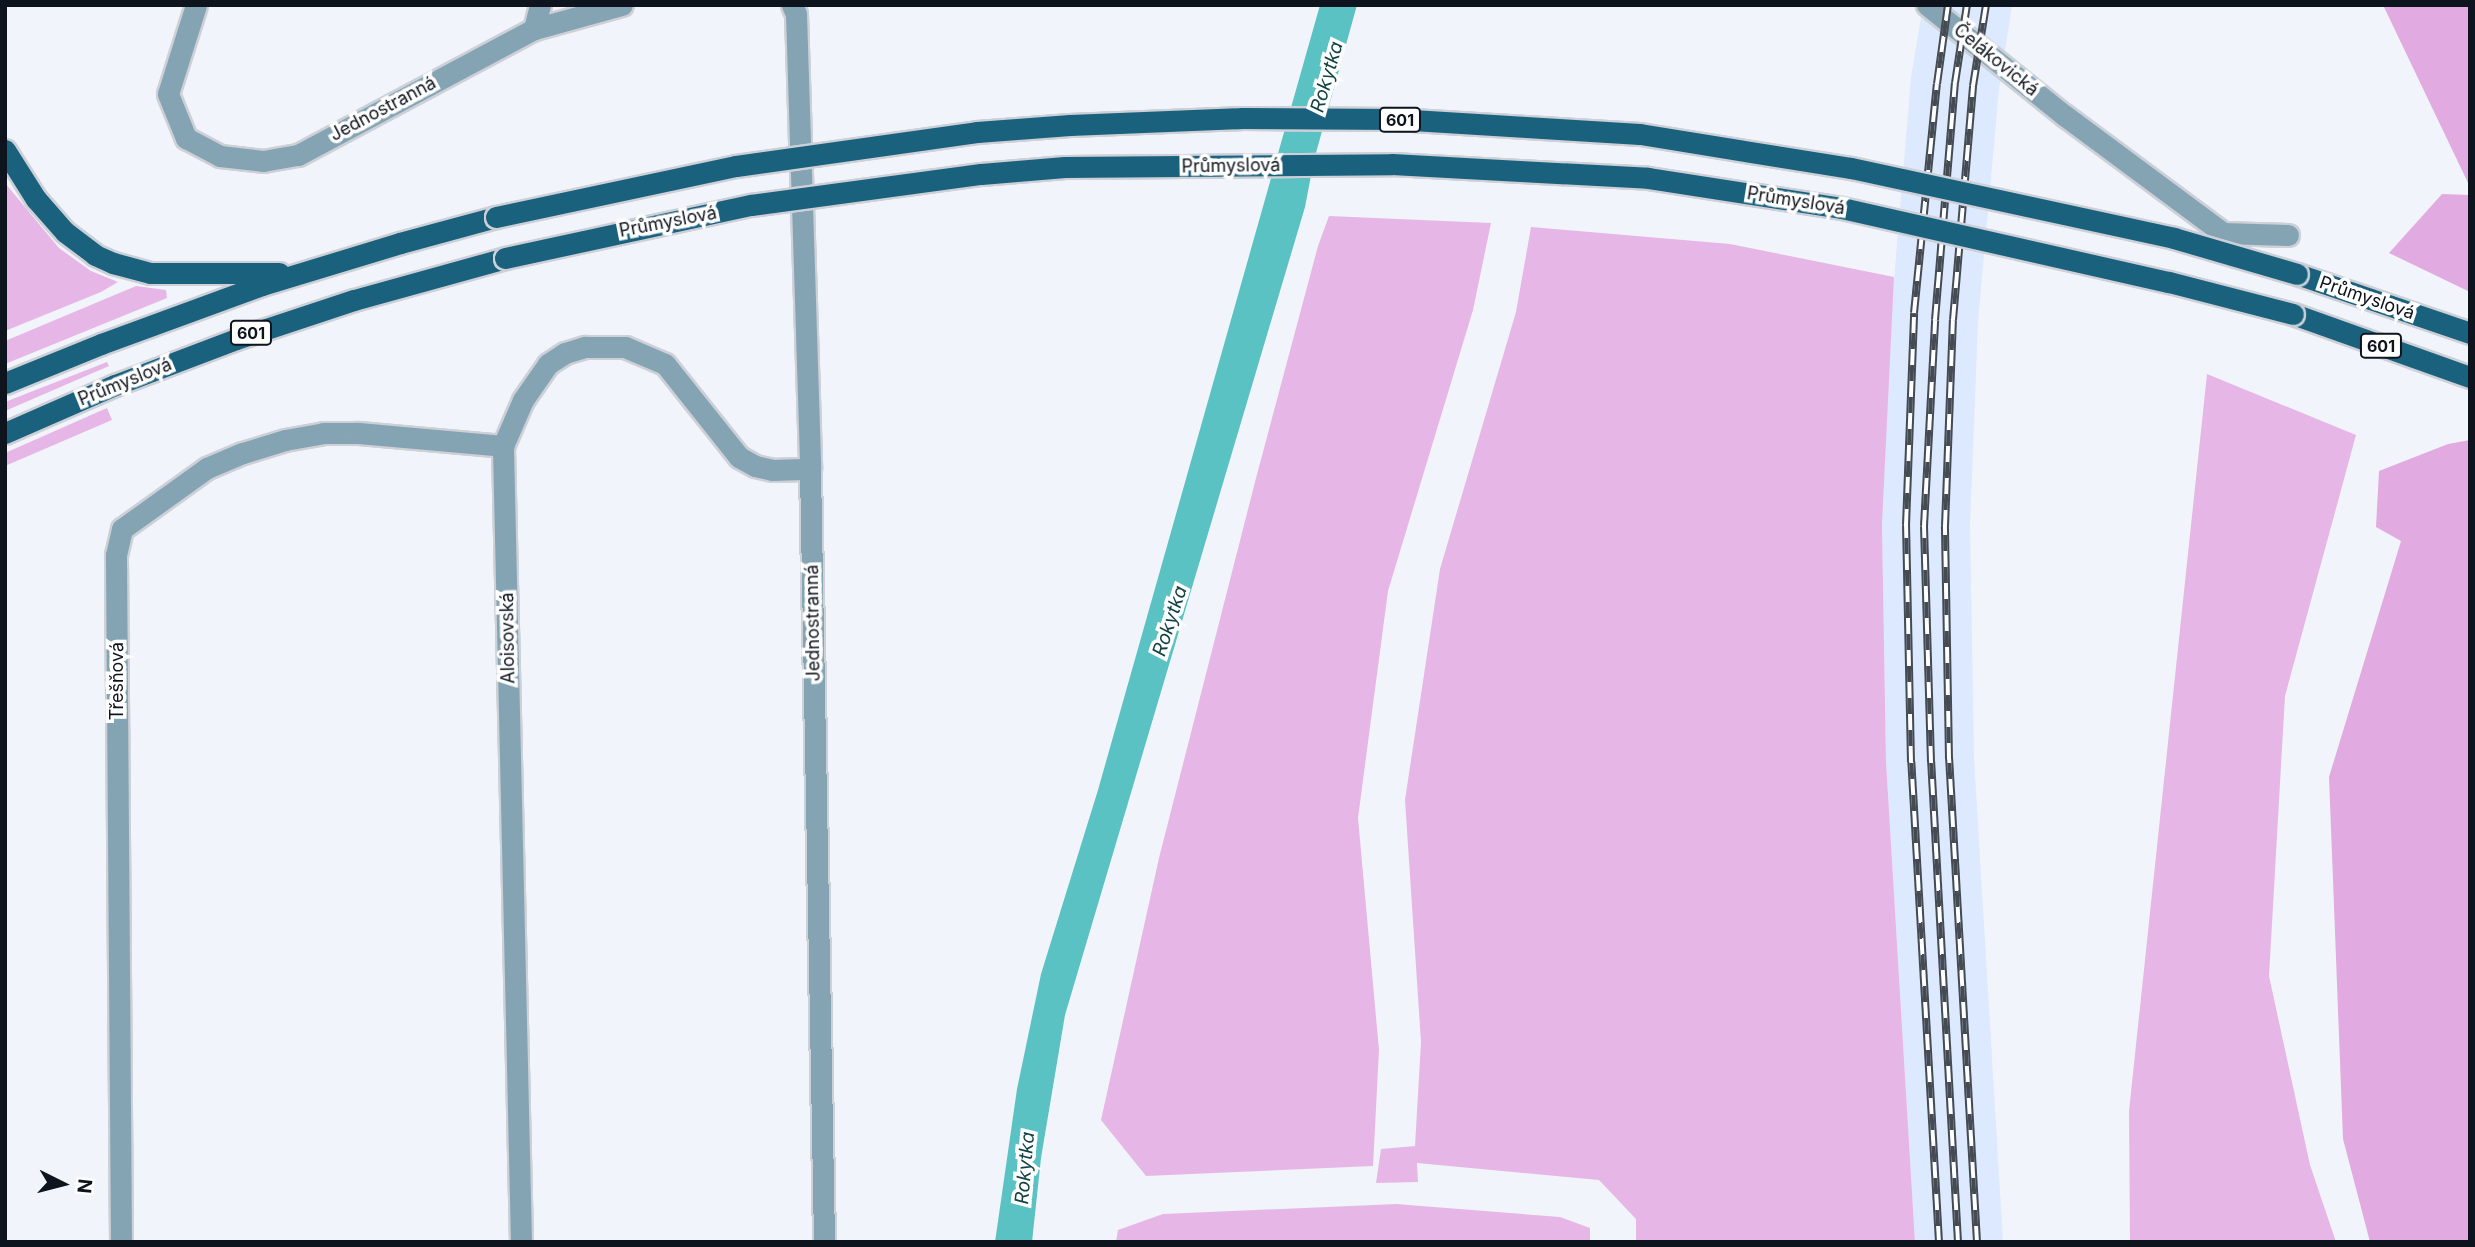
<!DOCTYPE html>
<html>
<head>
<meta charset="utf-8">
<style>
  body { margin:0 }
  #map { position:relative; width:2475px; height:1247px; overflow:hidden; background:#f1f4fa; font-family:Inter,sans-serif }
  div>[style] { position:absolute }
  .built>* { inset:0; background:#dde9ff }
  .green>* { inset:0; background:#e6b7e6 }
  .forest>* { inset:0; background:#e1abe2 }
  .water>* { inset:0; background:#5bc2c4 }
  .roads { filter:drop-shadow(2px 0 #cdd0d7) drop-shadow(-2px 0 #cdd0d7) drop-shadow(0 2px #cdd0d7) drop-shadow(0 -2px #cdd0d7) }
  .minor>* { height:21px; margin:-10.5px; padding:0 10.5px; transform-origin:10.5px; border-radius:10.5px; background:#84a4b4 }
  .major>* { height:21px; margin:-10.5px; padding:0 10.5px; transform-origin:10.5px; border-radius:10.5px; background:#1a617d }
  .rail>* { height:8px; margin-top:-4px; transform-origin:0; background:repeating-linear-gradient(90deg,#fff 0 16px,#454b53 0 32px); box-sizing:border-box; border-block:2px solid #454b53 }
  .bridges { filter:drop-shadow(2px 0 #cdd0d7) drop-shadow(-2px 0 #cdd0d7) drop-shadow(0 2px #cdd0d7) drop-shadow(0 -2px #cdd0d7) }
  .major-bridge>* { height:21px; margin:-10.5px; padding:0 10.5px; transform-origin:10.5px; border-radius:10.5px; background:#1a617d }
  span { translate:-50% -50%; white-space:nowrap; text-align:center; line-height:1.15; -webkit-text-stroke:7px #fff; paint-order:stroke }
  .shield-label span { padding:2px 5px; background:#fff; border:2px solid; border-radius:5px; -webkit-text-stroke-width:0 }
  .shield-label { font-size:16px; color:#0e141d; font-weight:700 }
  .street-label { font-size:18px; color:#0e141d }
  .water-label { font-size:19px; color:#134244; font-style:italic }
  .frame { position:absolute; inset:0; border:7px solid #0e141d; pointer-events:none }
  .north { position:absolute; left:28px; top:1149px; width:70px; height:70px; -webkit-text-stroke:5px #fff; paint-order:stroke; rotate:96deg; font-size:19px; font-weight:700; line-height:28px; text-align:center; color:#0e141d }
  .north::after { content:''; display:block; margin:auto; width:24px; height:32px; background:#0e141d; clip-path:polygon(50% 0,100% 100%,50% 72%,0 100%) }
</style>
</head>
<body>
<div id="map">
  <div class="built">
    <div style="clip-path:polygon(1923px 5px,2012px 5px,1999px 89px,1978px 321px,1970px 526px,1974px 758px,2003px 1242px,1915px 1242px,1886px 761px,1882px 525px,1891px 316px,1911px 78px)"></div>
  </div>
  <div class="green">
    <div style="clip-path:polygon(5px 183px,59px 248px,91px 271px,118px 282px,101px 292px,5px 331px)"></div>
    <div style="clip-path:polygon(1329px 216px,1491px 223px,1473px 310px,1388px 591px,1358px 818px,1379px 1050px,1373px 1166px,1146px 1176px,1101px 1120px,1159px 858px,1256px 478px,1318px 246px)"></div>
    <div style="clip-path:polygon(1531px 227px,1730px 244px,1894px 277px,1882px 525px,1886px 761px,1915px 1242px,1636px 1242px,1636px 1219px,1599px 1180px,1417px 1163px,1418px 1182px,1376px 1183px,1381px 1149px,1415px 1146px,1421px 1042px,1405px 800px,1440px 569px,1516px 312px)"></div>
    <div style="clip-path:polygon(136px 286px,166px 290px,167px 298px,5px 364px,5px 341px)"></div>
    <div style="clip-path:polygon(107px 362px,109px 366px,5px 411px,5px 402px)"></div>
    <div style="clip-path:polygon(2207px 374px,2356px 435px,2285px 696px,2269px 976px,2310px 1165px,2336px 1242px,2130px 1242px,2129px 1111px)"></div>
    <div style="clip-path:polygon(107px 408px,112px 420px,5px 466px,5px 453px)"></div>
    <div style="clip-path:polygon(1396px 1204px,1560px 1217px,1590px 1228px,1590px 1242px,1116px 1242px,1118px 1230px,1163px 1214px)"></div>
  </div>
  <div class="forest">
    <div style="clip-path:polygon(2383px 5px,2470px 5px,2470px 187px)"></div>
    <div style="clip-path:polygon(2442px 194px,2470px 195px,2470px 292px,2389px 253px)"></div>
    <div style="clip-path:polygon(2470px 440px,2470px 1242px,2370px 1242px,2343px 1139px,2329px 777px,2401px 541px,2376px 527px,2379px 471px,2448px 444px)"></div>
  </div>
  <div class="water">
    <div style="clip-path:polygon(1320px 5px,1357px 5px,1314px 160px,1305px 207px,1065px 1015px,1041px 1158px,1032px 1242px,995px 1242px,1017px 1089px,1041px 974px,1098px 790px)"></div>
  </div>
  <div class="roads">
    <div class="minor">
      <div style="left:196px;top:5px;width:93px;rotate:107.5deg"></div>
      <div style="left:168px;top:94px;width:48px;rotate:67.8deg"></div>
      <div style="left:186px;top:138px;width:38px;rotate:28deg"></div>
      <div style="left:220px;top:156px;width:43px;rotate:6.6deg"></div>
      <div style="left:263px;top:161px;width:36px;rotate:-10deg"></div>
      <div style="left:298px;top:155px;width:268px;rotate:-28.1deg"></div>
      <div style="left:534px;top:29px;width:91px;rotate:-15.3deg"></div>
      <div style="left:792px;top:5px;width:10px;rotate:66deg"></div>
      <div style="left:796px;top:14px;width:455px;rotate:88.2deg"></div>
      <div style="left:810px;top:469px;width:773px;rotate:88.96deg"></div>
      <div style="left:1927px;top:5px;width:176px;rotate:38.8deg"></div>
      <div style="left:2064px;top:115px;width:198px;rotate:36.6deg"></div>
      <div style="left:2223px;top:233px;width:65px;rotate:1.8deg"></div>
      <div style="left:534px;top:29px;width:25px;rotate:-76deg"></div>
      <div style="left:121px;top:1242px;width:687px;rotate:-90.42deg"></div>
      <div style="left:116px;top:555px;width:27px;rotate:-77deg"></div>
      <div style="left:122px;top:529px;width:105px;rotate:-35.7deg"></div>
      <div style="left:207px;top:468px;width:39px;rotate:-23deg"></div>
      <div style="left:243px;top:453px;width:44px;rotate:-17.2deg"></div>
      <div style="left:285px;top:440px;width:39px;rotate:-10deg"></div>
      <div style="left:323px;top:433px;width:35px"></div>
      <div style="left:358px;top:433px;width:146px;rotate:5.1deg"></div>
      <div style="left:521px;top:1242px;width:796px;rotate:-91.3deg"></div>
      <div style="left:503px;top:446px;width:50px;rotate:-66.5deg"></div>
      <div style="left:523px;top:400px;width:44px;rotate:-55.2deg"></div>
      <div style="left:548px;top:364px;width:20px;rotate:-33deg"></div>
      <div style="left:565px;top:353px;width:21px;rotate:-17deg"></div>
      <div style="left:585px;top:347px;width:40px"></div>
      <div style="left:625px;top:347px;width:43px;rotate:23deg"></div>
      <div style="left:665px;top:364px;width:119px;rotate:51.5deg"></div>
      <div style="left:739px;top:457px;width:18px;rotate:29deg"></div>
      <div style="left:755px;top:466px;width:17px;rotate:13deg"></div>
      <div style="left:772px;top:470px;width:38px;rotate:-2deg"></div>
    </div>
    <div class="major">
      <div style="left:5px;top:150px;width:58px;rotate:57.7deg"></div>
      <div style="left:36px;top:199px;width:44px;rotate:48.7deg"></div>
      <div style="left:65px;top:232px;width:38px;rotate:37deg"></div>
      <div style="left:95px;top:255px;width:20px;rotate:24deg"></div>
      <div style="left:113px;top:263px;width:38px;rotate:15deg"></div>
      <div style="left:150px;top:273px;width:129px"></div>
      <div style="left:2297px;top:274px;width:183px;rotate:18.8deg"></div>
      <div style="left:2293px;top:314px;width:188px;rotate:19.6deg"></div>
      <div style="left:5px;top:383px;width:104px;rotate:-22.1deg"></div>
      <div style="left:101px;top:344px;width:171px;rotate:-20.1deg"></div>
      <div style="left:262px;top:285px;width:144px;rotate:-16.9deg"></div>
      <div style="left:400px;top:243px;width:99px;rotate:-15.2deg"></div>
      <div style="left:5px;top:433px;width:120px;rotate:-23.6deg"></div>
      <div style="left:115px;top:385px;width:129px;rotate:-20.8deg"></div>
      <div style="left:236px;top:339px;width:124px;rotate:-18.3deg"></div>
      <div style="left:354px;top:300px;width:157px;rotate:-15.5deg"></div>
    </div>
  </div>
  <div class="rail">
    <div style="left:1939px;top:1242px;width:481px;rotate:-93.3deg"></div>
    <div style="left:1911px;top:762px;width:237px;rotate:-91.2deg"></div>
    <div style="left:1906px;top:525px;width:212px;rotate:-87.8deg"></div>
    <div style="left:1914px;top:313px;width:230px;rotate:-84.3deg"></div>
    <div style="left:1937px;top:84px;width:80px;rotate:-82.1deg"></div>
    <div style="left:1958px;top:1242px;width:481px;rotate:-93.2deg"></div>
    <div style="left:1931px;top:762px;width:236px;rotate:-91.7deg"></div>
    <div style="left:1924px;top:526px;width:206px;rotate:-86.9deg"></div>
    <div style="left:1935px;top:320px;width:238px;rotate:-85.2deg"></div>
    <div style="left:1955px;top:83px;width:79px;rotate:-81.3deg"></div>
    <div style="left:1977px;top:1242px;width:484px;rotate:-93.3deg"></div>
    <div style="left:1949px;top:759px;width:233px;rotate:-91deg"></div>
    <div style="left:1945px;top:526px;width:206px;rotate:-87.8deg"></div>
    <div style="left:1953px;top:320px;width:235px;rotate:-85.1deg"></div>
    <div style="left:1973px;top:86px;width:82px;rotate:-80.9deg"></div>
  </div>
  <div class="bridges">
    <div class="major-bridge">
      <div style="left:496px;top:217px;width:245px;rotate:-12deg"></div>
      <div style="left:736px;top:166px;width:243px;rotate:-8deg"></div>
      <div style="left:977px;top:132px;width:93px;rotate:-4.3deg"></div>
      <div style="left:1070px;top:125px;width:173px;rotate:-2.3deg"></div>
      <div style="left:1243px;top:118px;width:153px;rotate:0.4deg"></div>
      <div style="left:1396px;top:119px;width:244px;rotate:3.5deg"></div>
      <div style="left:1640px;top:134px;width:214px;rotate:9.2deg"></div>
      <div style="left:1851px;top:168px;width:330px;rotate:12.2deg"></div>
      <div style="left:2174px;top:238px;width:128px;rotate:16.3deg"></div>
      <div style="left:505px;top:258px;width:252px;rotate:-12.2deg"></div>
      <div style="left:751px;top:205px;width:232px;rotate:-7.7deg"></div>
      <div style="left:981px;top:174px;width:84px;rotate:-4.8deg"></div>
      <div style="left:1065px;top:167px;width:327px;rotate:-0.5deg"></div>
      <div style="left:1392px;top:164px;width:256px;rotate:3.1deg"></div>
      <div style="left:1648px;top:178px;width:196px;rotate:8.8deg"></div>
      <div style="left:1842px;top:208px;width:335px;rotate:12.8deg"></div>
      <div style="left:2169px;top:282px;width:128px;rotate:14.5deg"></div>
    </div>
  </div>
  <div class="shield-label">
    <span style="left:1400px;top:120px">601</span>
    <span style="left:251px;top:333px">601</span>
    <span style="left:2381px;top:346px">601</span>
  </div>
  <div class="street-label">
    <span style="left:1996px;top:60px;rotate:39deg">Čelákovická</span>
    <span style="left:383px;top:109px;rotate:-28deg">Jednostranná</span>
    <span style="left:1231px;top:166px;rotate:-1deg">Průmyslová</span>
    <span style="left:1796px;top:201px;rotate:9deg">Průmyslová</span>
    <span style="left:668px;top:222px;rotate:-11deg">Průmyslová</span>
    <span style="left:2367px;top:298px;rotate:19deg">Průmyslová</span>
    <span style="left:125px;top:382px;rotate:-22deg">Průmyslová</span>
    <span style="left:813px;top:623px;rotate:-91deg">Jednostranná</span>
    <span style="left:508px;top:638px;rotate:-91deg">Aloisovská</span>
    <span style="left:117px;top:681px;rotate:-90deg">Třešňová</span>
  </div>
  <div class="water-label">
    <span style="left:1327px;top:77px;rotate:-74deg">Rokytka</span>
    <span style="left:1170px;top:621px;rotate:-72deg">Rokytka</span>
    <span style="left:1025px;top:1168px;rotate:-85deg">Rokytka</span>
  </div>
  <div class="frame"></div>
  <div class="north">N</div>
</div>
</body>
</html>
